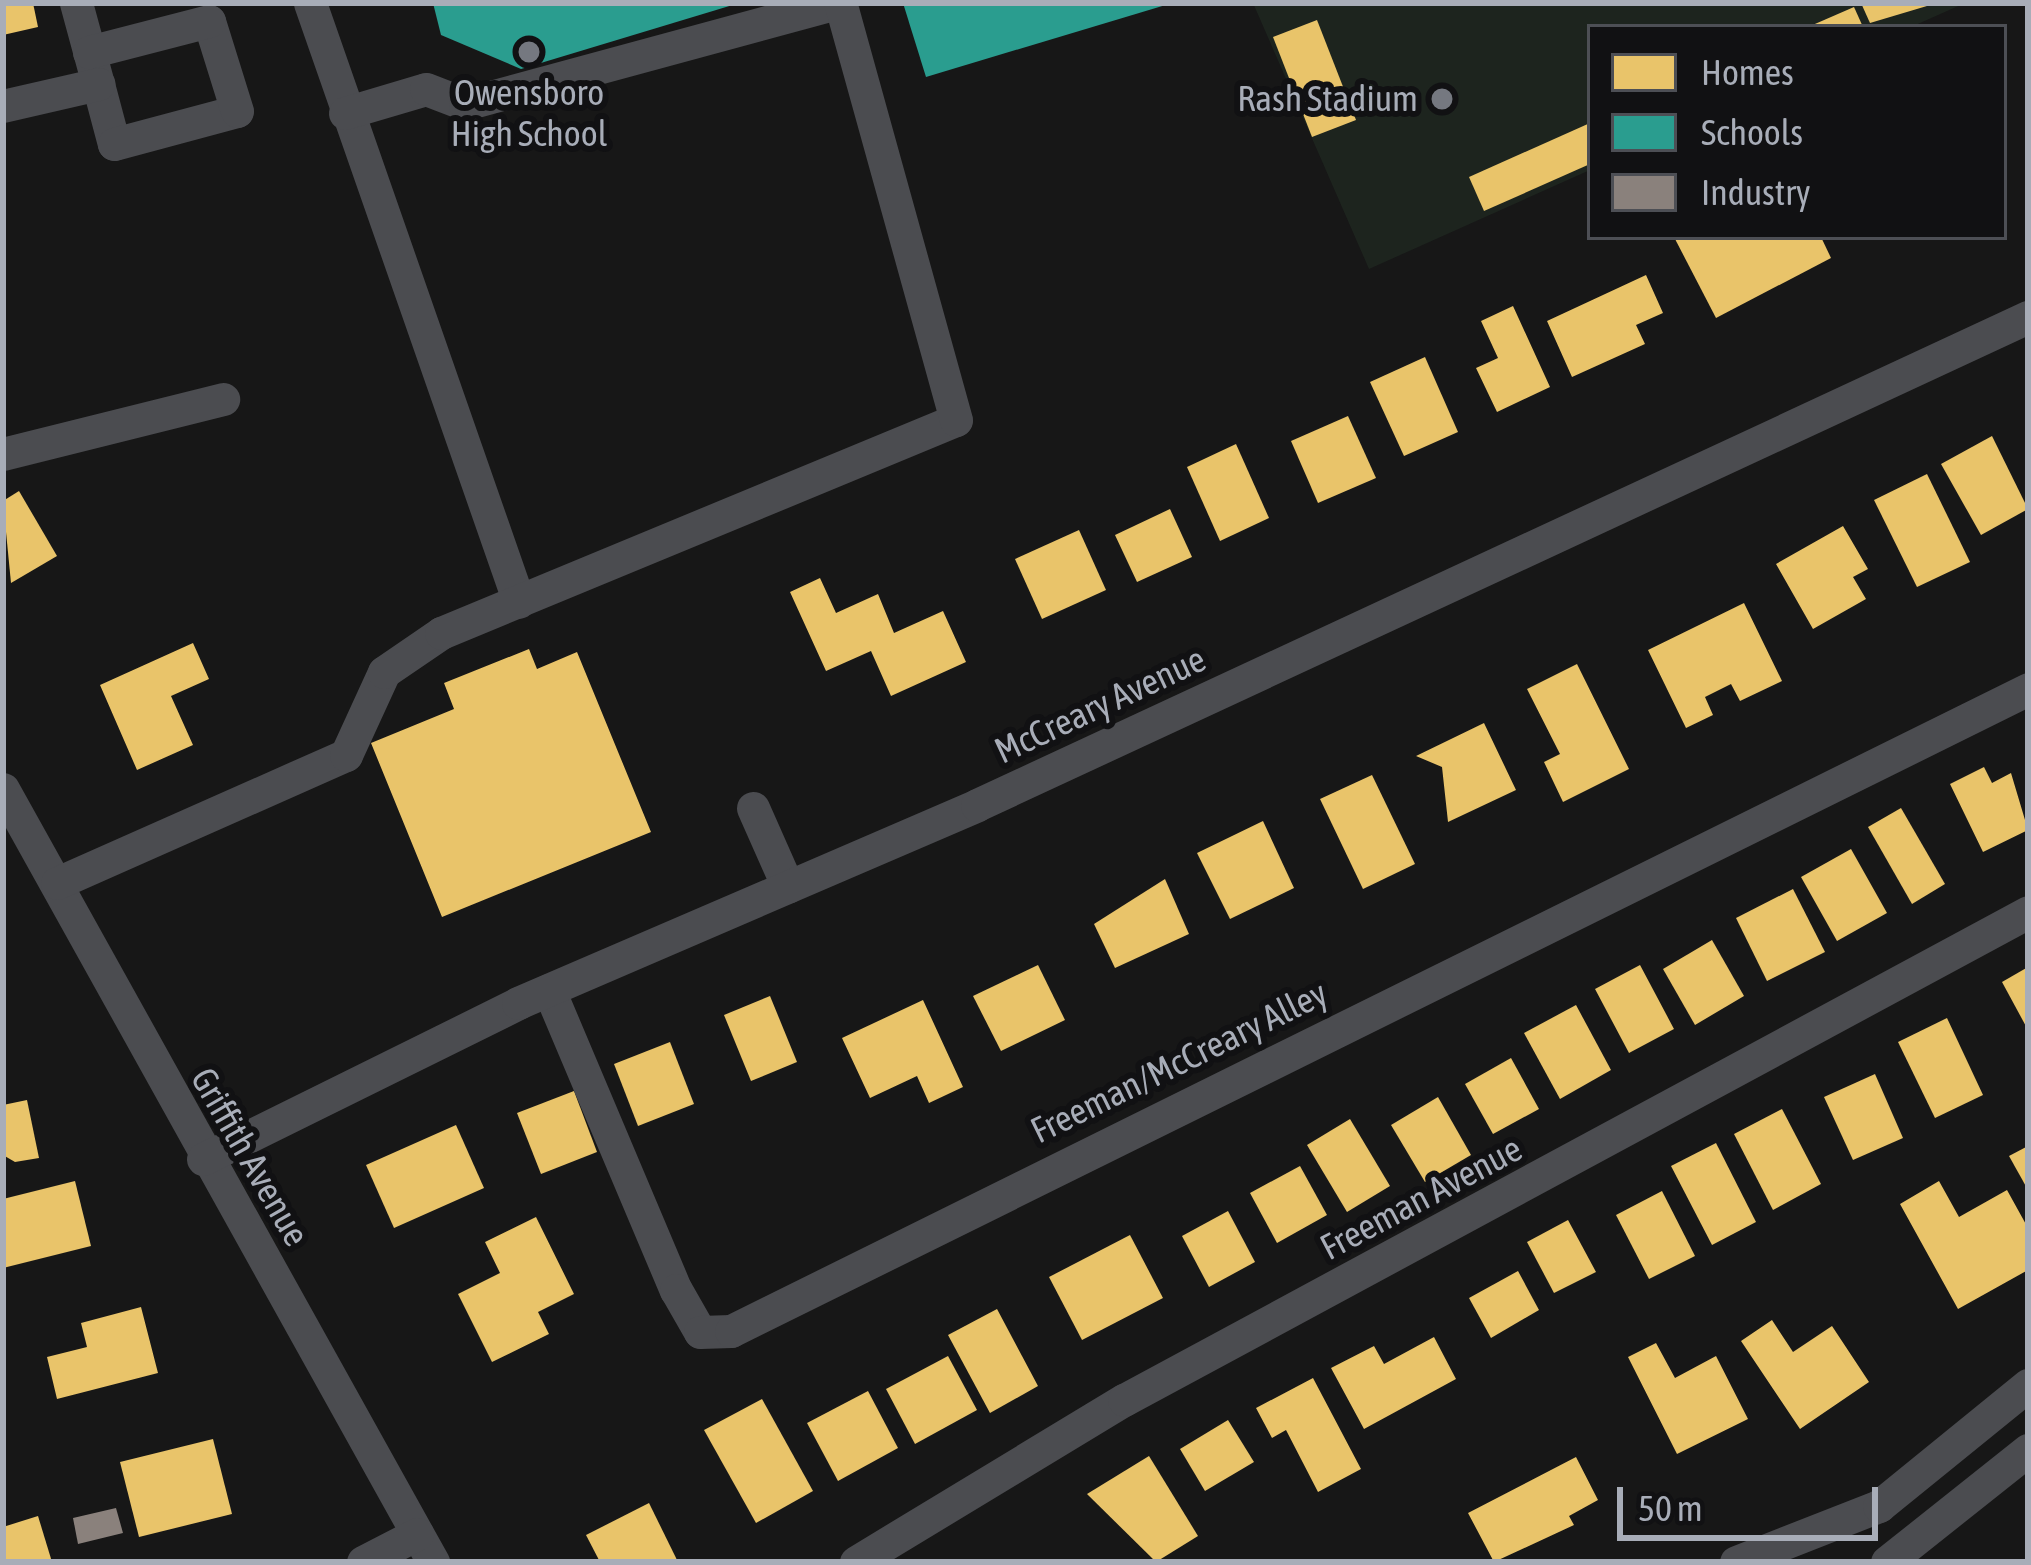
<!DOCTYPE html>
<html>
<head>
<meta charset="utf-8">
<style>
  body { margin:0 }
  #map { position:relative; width:2031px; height:1565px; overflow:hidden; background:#171717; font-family:"Asap Condensed",sans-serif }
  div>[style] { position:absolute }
  .green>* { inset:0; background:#1d241e }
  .homes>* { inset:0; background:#e9c46a }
  .schools>* { inset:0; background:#2a9d8f }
  .industry>* { inset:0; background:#8a817c }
  .minor>* { height:33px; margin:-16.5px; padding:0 16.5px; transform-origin:16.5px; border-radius:16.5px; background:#4b4c50 }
  .dots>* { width:33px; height:33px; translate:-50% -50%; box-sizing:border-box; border:6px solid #111113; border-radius:50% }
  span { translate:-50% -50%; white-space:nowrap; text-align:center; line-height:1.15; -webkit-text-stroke:12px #111113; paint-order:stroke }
  .poi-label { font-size:36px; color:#a8adb8 }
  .right { translate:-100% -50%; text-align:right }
  .street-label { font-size:36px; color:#a8adb8 }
  .frame { position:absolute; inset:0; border:6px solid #a8adb8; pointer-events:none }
  .legend { position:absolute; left:1587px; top:24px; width:420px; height:216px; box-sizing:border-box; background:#111113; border:3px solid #4d4f55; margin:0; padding:15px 21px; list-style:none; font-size:36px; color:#a8adb8 }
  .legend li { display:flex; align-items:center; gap:24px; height:60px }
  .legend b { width:60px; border:3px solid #4d4f55 }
  .scale { position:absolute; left:1617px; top:1487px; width:261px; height:54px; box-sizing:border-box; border:6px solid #a8adb8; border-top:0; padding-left:15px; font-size:36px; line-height:42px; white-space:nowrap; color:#a8adb8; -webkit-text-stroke:9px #111113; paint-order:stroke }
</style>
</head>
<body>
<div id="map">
  <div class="green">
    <div style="clip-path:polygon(1253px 3px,1965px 3px,1911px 27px,1590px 27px,1590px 170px,1369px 269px)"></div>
  </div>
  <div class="homes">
    <div style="clip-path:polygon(3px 3px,33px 3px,38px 27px,3px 35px)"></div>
    <div style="clip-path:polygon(1861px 3px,1937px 3px,1870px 23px)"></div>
    <div style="clip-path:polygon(1854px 7px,1863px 27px,1808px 27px)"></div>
    <div style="clip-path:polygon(1317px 20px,1356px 120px,1312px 137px,1273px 37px)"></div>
    <div style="clip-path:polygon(1590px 123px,1590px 164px,1484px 211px,1469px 177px)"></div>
    <div style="clip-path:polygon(1674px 237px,1821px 237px,1831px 258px,1716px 318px)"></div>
    <div style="clip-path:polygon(1646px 275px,1663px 313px,1636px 325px,1645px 344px,1572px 377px,1547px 321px)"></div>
    <div style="clip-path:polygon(1513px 306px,1550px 387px,1497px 412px,1476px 368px,1498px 358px,1481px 321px)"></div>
    <div style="clip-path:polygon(1425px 357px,1458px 432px,1404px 456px,1370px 382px)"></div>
    <div style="clip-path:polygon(1348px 416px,1376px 478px,1318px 503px,1291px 441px)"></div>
    <div style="clip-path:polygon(1992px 436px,2028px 509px,1981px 535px,1941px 464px)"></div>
    <div style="clip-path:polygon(1236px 444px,1269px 518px,1220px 541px,1187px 467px)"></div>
    <div style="clip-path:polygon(1927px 474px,1970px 562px,1917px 587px,1874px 500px)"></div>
    <div style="clip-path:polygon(19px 491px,57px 556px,11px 583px,3px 501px)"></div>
    <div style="clip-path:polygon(1170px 509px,1192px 557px,1137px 582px,1115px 535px)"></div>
    <div style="clip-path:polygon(1843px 526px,1868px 569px,1853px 577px,1866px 599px,1813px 629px,1776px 564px)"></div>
    <div style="clip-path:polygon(1079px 530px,1106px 590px,1042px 619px,1015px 559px)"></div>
    <div style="clip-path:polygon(820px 578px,836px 613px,878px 594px,894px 633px,943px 611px,966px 662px,891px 696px,871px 651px,826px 671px,790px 592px)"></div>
    <div style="clip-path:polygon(1744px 603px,1782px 681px,1740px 701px,1731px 684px,1705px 697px,1713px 715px,1686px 728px,1648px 650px)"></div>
    <div style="clip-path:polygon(193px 643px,209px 679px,171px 696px,193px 745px,137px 770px,100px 685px)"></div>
    <div style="clip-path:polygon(529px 649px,537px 669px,577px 652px,651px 832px,442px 917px,371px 743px,454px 709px,444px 683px)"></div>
    <div style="clip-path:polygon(1577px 664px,1629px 769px,1563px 802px,1544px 762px,1560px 754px,1527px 689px)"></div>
    <div style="clip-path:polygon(1484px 723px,1516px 790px,1448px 822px,1442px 767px,1416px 756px)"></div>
    <div style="clip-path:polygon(1984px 767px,1992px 783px,2011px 773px,2028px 830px,1983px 852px,1950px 784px)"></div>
    <div style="clip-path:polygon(1372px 775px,1415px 864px,1363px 889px,1320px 799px)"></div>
    <div style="clip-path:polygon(1901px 808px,1945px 884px,1912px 904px,1868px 827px)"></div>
    <div style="clip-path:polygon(1263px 821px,1294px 888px,1230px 919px,1197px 853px)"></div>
    <div style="clip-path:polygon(1851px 849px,1887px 913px,1837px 941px,1801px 877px)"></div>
    <div style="clip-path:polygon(1165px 879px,1189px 934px,1115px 968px,1094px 924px)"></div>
    <div style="clip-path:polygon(1793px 889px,1825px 952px,1767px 981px,1736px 918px)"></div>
    <div style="clip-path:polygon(1712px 940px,1744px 996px,1695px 1025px,1663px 969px)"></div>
    <div style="clip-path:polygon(1038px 965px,1065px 1020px,1001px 1051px,973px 996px)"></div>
    <div style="clip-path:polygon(1640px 965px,1674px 1029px,1629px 1053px,1595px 989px)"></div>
    <div style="clip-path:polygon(2028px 967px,2028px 1030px,2002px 982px)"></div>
    <div style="clip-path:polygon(770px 996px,797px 1062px,751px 1081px,724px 1015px)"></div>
    <div style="clip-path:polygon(923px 1000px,963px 1087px,929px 1103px,917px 1076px,870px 1098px,842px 1038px)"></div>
    <div style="clip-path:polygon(1576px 1005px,1611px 1070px,1560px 1099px,1524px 1033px)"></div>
    <div style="clip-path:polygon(1947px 1018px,1983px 1095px,1935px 1118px,1898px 1042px)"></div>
    <div style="clip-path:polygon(670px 1042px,694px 1104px,638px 1126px,614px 1064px)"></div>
    <div style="clip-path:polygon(1511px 1058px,1539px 1109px,1493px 1134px,1465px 1084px)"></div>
    <div style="clip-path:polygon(1875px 1074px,1903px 1138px,1853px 1160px,1824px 1097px)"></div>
    <div style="clip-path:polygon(574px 1091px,597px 1152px,541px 1174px,517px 1113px)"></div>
    <div style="clip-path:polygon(1438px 1097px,1471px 1155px,1425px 1182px,1391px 1125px)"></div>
    <div style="clip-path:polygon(27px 1100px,39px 1158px,15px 1162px,3px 1155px,3px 1105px)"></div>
    <div style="clip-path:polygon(1782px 1109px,1821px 1184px,1773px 1210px,1734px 1134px)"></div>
    <div style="clip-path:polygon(1350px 1119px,1390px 1186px,1347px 1212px,1307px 1145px)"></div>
    <div style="clip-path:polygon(456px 1125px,484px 1188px,394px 1228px,366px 1165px)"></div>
    <div style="clip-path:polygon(1716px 1143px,1756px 1222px,1712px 1245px,1671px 1166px)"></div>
    <div style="clip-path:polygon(2028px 1146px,2028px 1190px,2009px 1156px)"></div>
    <div style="clip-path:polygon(1300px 1166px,1327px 1215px,1277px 1243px,1250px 1193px)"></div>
    <div style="clip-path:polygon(75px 1181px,91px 1246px,3px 1268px,3px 1199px)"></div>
    <div style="clip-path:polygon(1939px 1181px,1959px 1217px,2007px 1190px,2028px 1228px,2028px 1270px,1958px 1309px,1900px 1204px)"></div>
    <div style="clip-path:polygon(1662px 1191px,1695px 1256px,1649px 1279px,1616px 1215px)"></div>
    <div style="clip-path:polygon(1228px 1211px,1255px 1262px,1209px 1287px,1182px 1236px)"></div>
    <div style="clip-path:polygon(536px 1217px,574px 1294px,538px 1312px,549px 1334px,492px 1362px,458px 1294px,500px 1273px,485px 1242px)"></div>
    <div style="clip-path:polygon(1568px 1220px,1596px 1272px,1554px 1293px,1527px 1242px)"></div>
    <div style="clip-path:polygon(1130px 1235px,1163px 1298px,1082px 1340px,1049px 1277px)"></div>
    <div style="clip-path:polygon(1518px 1271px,1539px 1310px,1491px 1338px,1469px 1298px)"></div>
    <div style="clip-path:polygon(141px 1307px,158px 1373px,57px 1399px,47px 1357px,87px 1347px,81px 1323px)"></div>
    <div style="clip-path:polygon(997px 1309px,1038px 1386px,990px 1413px,948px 1335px)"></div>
    <div style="clip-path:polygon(1772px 1320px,1793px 1352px,1832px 1326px,1869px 1382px,1800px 1429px,1741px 1341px)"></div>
    <div style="clip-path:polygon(1434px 1337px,1456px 1379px,1364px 1429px,1331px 1368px,1374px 1346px,1384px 1364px)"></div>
    <div style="clip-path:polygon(1656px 1343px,1675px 1378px,1716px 1356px,1748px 1419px,1677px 1454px,1628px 1357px)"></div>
    <div style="clip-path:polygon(948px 1356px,977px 1410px,915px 1444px,886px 1389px)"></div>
    <div style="clip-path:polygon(1313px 1378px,1361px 1469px,1318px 1492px,1286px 1430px,1272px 1438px,1256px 1408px)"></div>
    <div style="clip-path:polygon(868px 1391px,898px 1448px,838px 1481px,807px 1423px)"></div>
    <div style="clip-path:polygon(762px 1399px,813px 1491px,756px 1523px,704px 1430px)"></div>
    <div style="clip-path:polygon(1228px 1420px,1254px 1462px,1205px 1491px,1180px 1449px)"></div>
    <div style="clip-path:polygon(213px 1439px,232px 1514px,139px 1537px,120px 1462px)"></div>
    <div style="clip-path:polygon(1149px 1456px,1198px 1536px,1156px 1562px,1087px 1494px)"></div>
    <div style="clip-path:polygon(1576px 1457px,1598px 1500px,1569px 1516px,1574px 1525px,1494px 1562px,1468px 1513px)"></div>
    <div style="clip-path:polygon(649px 1503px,678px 1562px,600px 1562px,586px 1535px)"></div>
    <div style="clip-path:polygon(38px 1516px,52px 1562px,3px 1562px,3px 1527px)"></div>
  </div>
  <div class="schools">
    <div style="clip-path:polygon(433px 3px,736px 3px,736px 4px,521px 69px,441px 35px)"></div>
    <div style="clip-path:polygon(903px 3px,1168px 3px,1169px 4px,926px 77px)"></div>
  </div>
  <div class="industry">
    <div style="clip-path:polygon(116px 1508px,123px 1533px,78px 1544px,73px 1518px)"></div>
  </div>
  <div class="minor">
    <div style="left:76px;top:3px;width:84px;rotate:74.8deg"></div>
    <div style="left:98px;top:84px;width:62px;rotate:75.1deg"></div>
    <div style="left:114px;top:144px;width:127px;rotate:-15deg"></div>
    <div style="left:237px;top:111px;width:94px;rotate:-107.3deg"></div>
    <div style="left:209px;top:21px;width:124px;rotate:165.5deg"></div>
    <div style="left:310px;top:3px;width:634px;rotate:70.77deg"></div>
    <div style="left:3px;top:106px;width:98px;rotate:-13deg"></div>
    <div style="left:345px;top:113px;width:84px;rotate:-16.5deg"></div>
    <div style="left:426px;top:89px;width:42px;rotate:21deg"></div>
    <div style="left:465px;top:104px;width:385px;rotate:-15.2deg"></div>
    <div style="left:3px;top:454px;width:227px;rotate:-14deg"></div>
    <div style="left:3px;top:789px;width:885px;rotate:60.91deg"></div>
    <div style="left:753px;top:808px;width:86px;rotate:66.1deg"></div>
    <div style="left:57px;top:883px;width:316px;rotate:-23.9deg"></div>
    <div style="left:346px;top:755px;width:91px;rotate:-65.4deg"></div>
    <div style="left:384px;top:672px;width:69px;rotate:-34.4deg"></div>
    <div style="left:441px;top:633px;width:557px;rotate:-22.47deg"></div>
    <div style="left:956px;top:420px;width:433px;rotate:-105.5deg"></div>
    <div style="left:549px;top:990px;width:326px;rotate:67.1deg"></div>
    <div style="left:676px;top:1290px;width:48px;rotate:60.3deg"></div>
    <div style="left:700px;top:1332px;width:31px;rotate:-2deg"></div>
    <div style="left:731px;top:1331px;width:1447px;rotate:-26.33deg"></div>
    <div style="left:203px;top:1159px;width:352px;rotate:-26.3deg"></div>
    <div style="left:518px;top:1003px;width:500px;rotate:-23.3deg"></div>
    <div style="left:977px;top:805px;width:1159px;rotate:-24.91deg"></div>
    <div style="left:363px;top:1562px;width:61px;rotate:-27.4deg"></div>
    <div style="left:856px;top:1562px;width:313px;rotate:-31.2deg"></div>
    <div style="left:1124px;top:1400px;width:1027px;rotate:-28.36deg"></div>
    <div style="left:1736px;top:1562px;width:154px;rotate:-21.4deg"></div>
    <div style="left:1879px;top:1506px;width:192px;rotate:-39.1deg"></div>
    <div style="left:1887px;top:1562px;width:180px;rotate:-38.5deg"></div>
  </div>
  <div class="dots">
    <div style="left:529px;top:52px;background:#757880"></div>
    <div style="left:1442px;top:99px;background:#757880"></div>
  </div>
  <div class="poi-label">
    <span style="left:529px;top:113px">Owensboro<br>High School</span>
    <span class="right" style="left:1418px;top:99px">Rash Stadium</span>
  </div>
  <div class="street-label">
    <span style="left:1100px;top:705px;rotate:-25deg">McCreary Avenue</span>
    <span style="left:1179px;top:1062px;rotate:-26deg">Freeman/McCreary Alley</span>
    <span style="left:250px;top:1157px;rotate:60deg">Griffith Avenue</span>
    <span style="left:1421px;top:1198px;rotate:-28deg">Freeman Avenue</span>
  </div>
  <div class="frame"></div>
  <ul class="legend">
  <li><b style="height:33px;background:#e9c46a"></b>Homes</li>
  <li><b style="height:33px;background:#2a9d8f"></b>Schools</li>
  <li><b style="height:33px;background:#8a817c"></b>Industry</li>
  </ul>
  <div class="scale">50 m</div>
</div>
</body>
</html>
